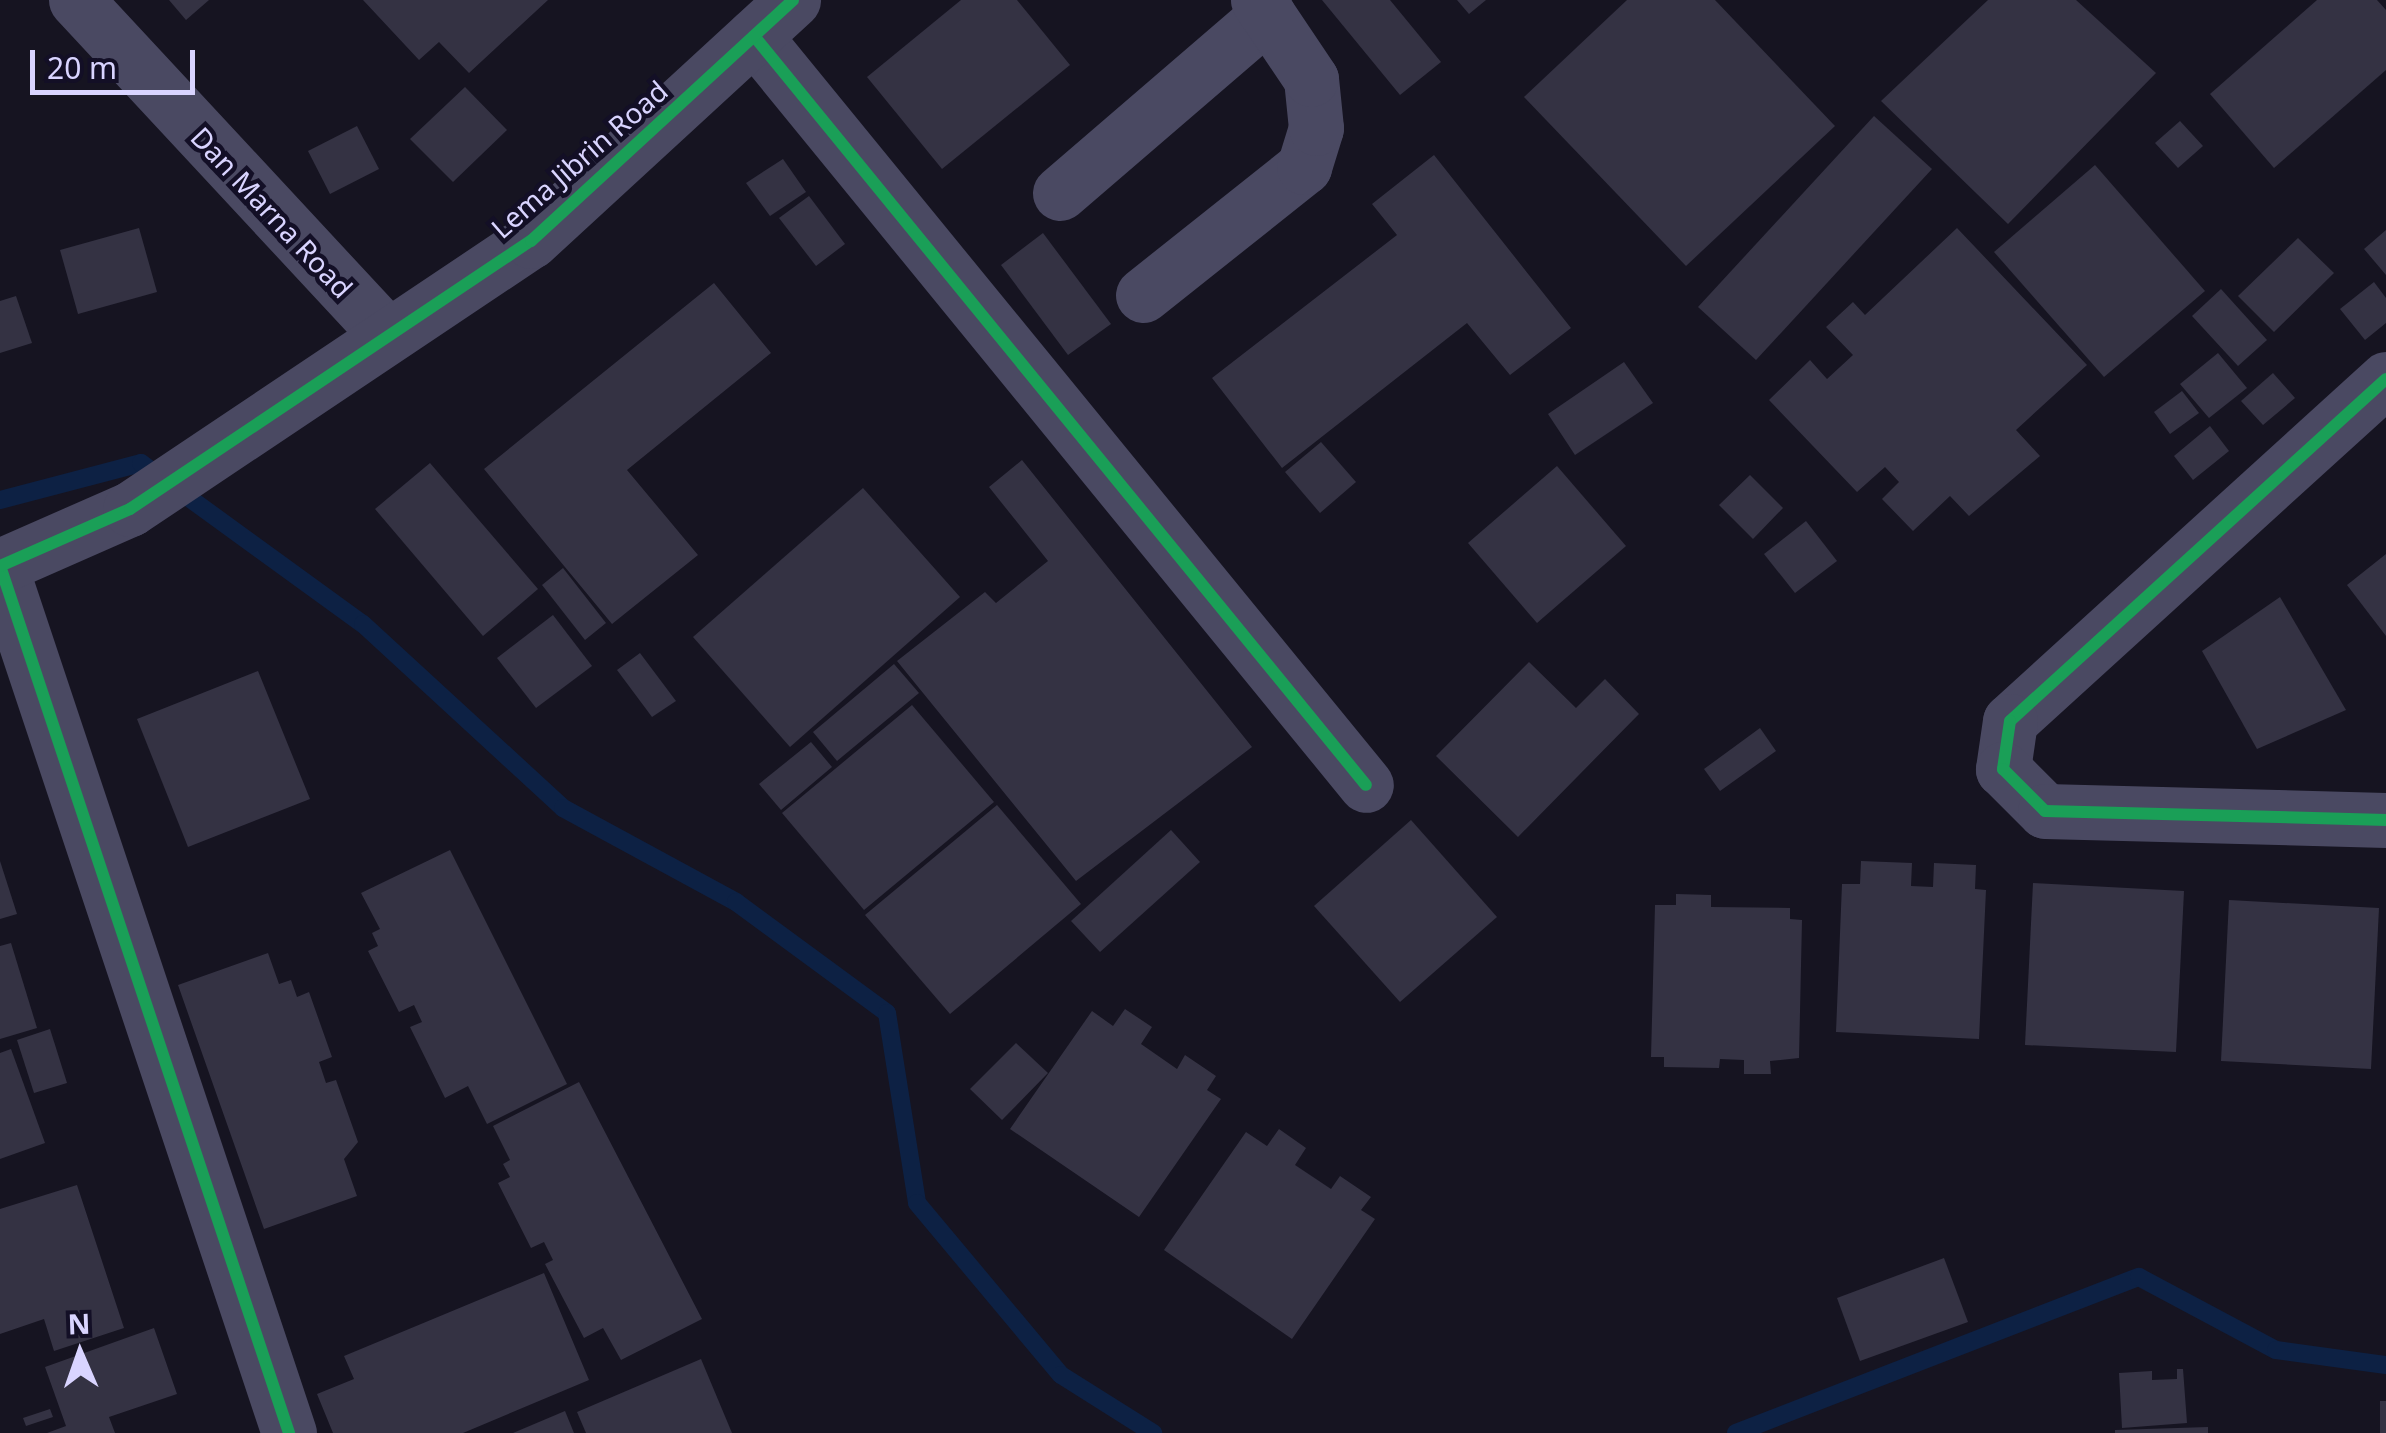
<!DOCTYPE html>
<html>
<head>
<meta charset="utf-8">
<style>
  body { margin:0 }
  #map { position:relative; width:2386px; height:1433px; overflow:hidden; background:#161421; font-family:"Noto Sans",sans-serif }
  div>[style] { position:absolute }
  .stream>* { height:18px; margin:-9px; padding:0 9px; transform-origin:9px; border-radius:9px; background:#0d2144 }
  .building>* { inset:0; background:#343243 }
  .minor>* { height:55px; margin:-27.5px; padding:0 27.5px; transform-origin:27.5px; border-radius:27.5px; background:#4a4962 }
  .cycleway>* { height:12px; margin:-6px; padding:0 6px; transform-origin:6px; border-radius:6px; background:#1a9f57 }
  span { translate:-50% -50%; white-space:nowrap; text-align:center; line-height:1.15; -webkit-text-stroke:9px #130f26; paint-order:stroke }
  .street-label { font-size:28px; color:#d9d4ff }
  .north { position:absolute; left:30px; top:1303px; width:100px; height:100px; -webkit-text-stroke:8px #130f26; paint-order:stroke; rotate:358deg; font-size:28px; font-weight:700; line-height:40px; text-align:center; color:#d9d4ff }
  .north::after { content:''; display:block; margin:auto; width:35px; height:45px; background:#d9d4ff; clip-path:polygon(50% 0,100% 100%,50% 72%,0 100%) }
  .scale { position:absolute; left:30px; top:50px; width:165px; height:45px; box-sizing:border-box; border:5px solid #d9d4ff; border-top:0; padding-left:12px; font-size:30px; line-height:35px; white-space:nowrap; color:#d9d4ff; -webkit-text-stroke:8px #130f26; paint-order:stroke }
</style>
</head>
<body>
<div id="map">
  <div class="stream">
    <div style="left:0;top:500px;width:146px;rotate:-14.7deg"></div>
    <div style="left:141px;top:463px;width:274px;rotate:36deg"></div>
    <div style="left:363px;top:624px;width:272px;rotate:42.6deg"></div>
    <div style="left:563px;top:808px;width:197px;rotate:28.5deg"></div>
    <div style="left:736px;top:902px;width:187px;rotate:36.3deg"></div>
    <div style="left:887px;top:1013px;width:192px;rotate:81deg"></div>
    <div style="left:917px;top:1203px;width:224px;rotate:50.1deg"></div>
    <div style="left:1061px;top:1375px;width:109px;rotate:32.2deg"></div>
    <div style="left:1736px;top:1433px;width:432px;rotate:-21.2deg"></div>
    <div style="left:2139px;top:1277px;width:155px;rotate:28.1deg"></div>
    <div style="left:2276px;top:1350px;width:111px;rotate:7.8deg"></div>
  </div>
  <div class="building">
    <div style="clip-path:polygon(169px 0,209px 0,186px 20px)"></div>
    <div style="clip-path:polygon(363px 0,548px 0,469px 73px,439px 42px,419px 60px)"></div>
    <div style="clip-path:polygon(961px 0,1017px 0,1070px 65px,942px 169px,867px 77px)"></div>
    <div style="clip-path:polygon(1322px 0,1390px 0,1441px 62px,1400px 95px)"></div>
    <div style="clip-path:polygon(1457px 0,1486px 0,1469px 14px)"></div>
    <div style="clip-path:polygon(1627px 0,1715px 0,1835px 126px,1686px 266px,1524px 97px)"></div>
    <div style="clip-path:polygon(1988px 0,2076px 0,2156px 73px,2008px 224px,1881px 101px)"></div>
    <div style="clip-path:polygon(2317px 0,2377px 0,2386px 10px,2386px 70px,2274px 168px,2210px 94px)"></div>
    <div style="clip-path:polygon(465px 87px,507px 130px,453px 182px,410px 139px)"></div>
    <div style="clip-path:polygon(1874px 116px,1932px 169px,1756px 360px,1698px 307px)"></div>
    <div style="clip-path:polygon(2180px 121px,2203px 146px,2178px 168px,2155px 143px)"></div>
    <div style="clip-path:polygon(357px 126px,379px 169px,330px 194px,308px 151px)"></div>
    <div style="clip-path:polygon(1434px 155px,1571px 328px,1510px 375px,1467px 323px,1282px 468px,1212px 378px,1397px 235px,1372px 204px)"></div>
    <div style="clip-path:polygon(783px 159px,806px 192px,770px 216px,746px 183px)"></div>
    <div style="clip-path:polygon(2095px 165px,2205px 291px,2104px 377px,1994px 252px)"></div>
    <div style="clip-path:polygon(809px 196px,845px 244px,816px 266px,779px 218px)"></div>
    <div style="clip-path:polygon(139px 228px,157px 292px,78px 314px,60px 250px)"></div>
    <div style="clip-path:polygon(1957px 228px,2087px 365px,2016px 430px,2040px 456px,1969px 516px,1950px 496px,1913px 531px,1882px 499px,1899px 482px,1885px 467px,1857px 492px,1769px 400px,1810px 360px,1827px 379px,1853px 355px,1826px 327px,1853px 302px,1865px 315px)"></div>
    <div style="clip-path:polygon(2386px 230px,2386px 275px,2364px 249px)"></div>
    <div style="clip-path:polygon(1043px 233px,1111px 324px,1068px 355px,1001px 265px)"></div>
    <div style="clip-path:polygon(2298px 238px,2334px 273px,2274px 332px,2238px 296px)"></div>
    <div style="clip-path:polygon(2374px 282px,2386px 298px,2386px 323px,2365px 340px,2340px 309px)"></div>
    <div style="clip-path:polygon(714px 283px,771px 353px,627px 470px,698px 555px,612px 624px,484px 469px)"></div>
    <div style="clip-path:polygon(2221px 289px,2267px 340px,2238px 366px,2192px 316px)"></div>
    <div style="clip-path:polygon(16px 296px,32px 343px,0 353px,0 301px)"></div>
    <div style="clip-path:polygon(2218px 353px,2247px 388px,2209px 418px,2180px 384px)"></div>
    <div style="clip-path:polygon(1624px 362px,1653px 403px,1575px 455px,1548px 414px)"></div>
    <div style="clip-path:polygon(2273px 373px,2295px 398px,2263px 425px,2241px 401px)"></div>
    <div style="clip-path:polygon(2182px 391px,2199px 413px,2170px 434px,2154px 412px)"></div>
    <div style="clip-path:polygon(2210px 426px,2229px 451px,2193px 480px,2174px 456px)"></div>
    <div style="clip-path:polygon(1321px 442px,1356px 482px,1320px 513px,1285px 472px)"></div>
    <div style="clip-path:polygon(1022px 460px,1252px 747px,1076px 881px,897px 661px,985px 592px,996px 603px,1048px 561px,989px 487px)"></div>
    <div style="clip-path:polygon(430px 463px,538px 589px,483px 636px,375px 509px)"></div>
    <div style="clip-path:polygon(1557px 466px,1626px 546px,1537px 623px,1468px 543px)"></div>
    <div style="clip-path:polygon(1750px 475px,1783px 508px,1753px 539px,1719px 505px)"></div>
    <div style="clip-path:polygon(863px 488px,960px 597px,790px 747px,693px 637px)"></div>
    <div style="clip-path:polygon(1806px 521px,1837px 561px,1795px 593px,1764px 554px)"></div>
    <div style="clip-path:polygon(2386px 554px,2386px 636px,2347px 585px)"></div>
    <div style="clip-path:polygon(563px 568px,606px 623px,585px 640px,542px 585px)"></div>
    <div style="clip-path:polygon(2280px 597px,2346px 710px,2257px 749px,2202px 651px)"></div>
    <div style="clip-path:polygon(553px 615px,592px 666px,536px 708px,497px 658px)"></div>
    <div style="clip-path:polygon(640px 653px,676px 701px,652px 717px,617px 670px)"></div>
    <div style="clip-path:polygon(1529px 662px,1576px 708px,1605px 679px,1639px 714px,1518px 837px,1436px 756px)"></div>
    <div style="clip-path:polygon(894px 664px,919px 693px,837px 761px,813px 732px)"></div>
    <div style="clip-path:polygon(258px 671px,310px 799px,188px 847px,137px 719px)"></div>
    <div style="clip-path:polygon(912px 705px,994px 802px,864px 910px,782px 813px)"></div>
    <div style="clip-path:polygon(1760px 728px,1776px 751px,1720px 791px,1704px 769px)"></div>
    <div style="clip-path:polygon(811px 742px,832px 767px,781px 810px,759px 784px)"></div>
    <div style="clip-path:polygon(997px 805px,1081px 904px,950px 1014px,865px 915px)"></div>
    <div style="clip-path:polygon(1411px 820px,1497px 917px,1400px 1002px,1314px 906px)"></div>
    <div style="clip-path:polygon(1171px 830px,1200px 862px,1100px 952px,1071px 921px)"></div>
    <div style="clip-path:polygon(450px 850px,567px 1084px,487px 1124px,468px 1086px,445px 1098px,410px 1027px,422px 1022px,414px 1005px,399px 1012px,368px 951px,378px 946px,372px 933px,380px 929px,361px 893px)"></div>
    <div style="clip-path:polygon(0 861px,17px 914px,0 919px)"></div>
    <div style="clip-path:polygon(1861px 861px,1912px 863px,1911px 886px,1933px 887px,1934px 863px,1976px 865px,1975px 889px,1986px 890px,1979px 1039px,1836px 1032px,1842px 884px,1860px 884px)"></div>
    <div style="clip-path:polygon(2033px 883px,2184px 891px,2176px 1052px,2025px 1045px)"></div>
    <div style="clip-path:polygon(1676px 894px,1711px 895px,1711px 907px,1790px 908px,1790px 919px,1802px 920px,1799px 1058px,1770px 1061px,1771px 1074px,1744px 1074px,1744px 1060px,1720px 1059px,1719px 1068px,1664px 1067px,1664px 1057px,1651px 1057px,1655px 905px,1676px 905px)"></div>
    <div style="clip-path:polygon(2229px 900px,2379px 908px,2371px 1069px,2221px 1061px)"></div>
    <div style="clip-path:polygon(11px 943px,37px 1028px,0 1039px,0 946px)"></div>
    <div style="clip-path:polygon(268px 953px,279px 984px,291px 980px,297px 997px,309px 992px,332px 1057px,319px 1062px,326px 1083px,336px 1080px,358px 1142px,344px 1159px,357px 1196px,264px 1229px,178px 985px)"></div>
    <div style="clip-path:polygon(1125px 1009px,1152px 1027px,1141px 1044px,1177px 1069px,1185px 1055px,1216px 1076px,1207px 1090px,1221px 1099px,1139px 1217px,1010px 1129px,1092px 1011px,1113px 1026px)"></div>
    <div style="clip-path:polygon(50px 1029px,67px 1083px,34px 1093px,17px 1040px)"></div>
    <div style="clip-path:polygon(1016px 1043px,1048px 1073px,1002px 1120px,970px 1089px)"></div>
    <div style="clip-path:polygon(11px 1049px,45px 1143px,0 1159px,0 1053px)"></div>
    <div style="clip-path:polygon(579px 1082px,702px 1319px,621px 1360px,603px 1328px,584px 1338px,545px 1264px,553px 1260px,544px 1242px,531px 1248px,498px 1183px,510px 1177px,503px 1164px,510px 1160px,493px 1126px)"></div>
    <div style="clip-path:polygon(1279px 1129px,1306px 1148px,1295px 1165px,1331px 1189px,1340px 1176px,1371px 1197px,1361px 1210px,1375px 1219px,1292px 1339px,1164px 1250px,1246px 1132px,1267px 1146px)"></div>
    <div style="clip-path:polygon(77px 1185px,124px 1328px,54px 1351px,44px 1319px,0 1334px,0 1209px)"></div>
    <div style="clip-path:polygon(1944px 1258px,1968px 1322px,1860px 1361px,1837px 1298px)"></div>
    <div style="clip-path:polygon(544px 1273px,589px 1380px,463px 1433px,333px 1433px,317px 1394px,354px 1379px,344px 1356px)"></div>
    <div style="clip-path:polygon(154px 1328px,177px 1394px,109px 1417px,115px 1433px,47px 1433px,66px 1426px,45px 1367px)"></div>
    <div style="clip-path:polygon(701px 1359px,732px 1433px,586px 1433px,577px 1412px)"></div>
    <div style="clip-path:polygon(2177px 1369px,2183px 1369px,2187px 1423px,2122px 1428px,2119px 1373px,2152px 1371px,2152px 1380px,2177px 1379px)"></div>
    <div style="clip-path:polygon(2380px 1401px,2386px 1401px,2386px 1433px,2380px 1433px)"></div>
    <div style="clip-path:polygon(50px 1409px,53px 1417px,26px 1426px,23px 1418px)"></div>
    <div style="clip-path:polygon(565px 1411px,574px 1433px,513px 1433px)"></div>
    <div style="clip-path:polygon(2208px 1427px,2208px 1433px,2115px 1433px,2115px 1430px)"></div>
  </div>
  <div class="minor">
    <div style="left:76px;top:0;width:457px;rotate:47.1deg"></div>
    <div style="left:754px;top:36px;width:967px;rotate:50.75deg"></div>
    <div style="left:1060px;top:193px;width:274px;rotate:-40.7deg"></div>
    <div style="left:1143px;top:295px;width:206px;rotate:-38.5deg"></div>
    <div style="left:1304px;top:167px;width:41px;rotate:-72.9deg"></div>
    <div style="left:1316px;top:128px;width:49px;rotate:-95.8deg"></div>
    <div style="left:1311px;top:79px;width:95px;rotate:-123.9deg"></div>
    <div style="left:2386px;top:379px;width:508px;rotate:137.71deg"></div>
    <div style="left:2010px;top:721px;width:49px;rotate:98.3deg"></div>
    <div style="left:2003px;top:769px;width:59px;rotate:45deg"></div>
    <div style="left:2045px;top:811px;width:341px;rotate:1.5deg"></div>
    <div style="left:289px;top:1433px;width:914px;rotate:-108.43deg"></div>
    <div style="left:0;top:566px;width:142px;rotate:-23.7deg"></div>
    <div style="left:130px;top:509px;width:482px;rotate:-33.8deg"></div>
    <div style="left:531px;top:241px;width:356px;rotate:-42.6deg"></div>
  </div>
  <div class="cycleway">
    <div style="left:754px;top:36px;width:967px;rotate:50.75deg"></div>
    <div style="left:2386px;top:379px;width:508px;rotate:137.71deg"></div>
    <div style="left:2010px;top:721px;width:49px;rotate:98.3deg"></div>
    <div style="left:2003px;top:769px;width:59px;rotate:45deg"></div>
    <div style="left:2045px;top:811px;width:341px;rotate:1.5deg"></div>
    <div style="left:289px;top:1433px;width:914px;rotate:-108.43deg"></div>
    <div style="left:0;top:566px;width:142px;rotate:-23.7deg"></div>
    <div style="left:130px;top:509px;width:482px;rotate:-33.8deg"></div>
    <div style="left:531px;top:241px;width:356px;rotate:-42.6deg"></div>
  </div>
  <div class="street-label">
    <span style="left:579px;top:159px;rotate:-41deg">Lema Jibrin Road</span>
    <span style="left:272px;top:212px;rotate:47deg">Dan Marna Road</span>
  </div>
  <div class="north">N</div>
  <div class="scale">20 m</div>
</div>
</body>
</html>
